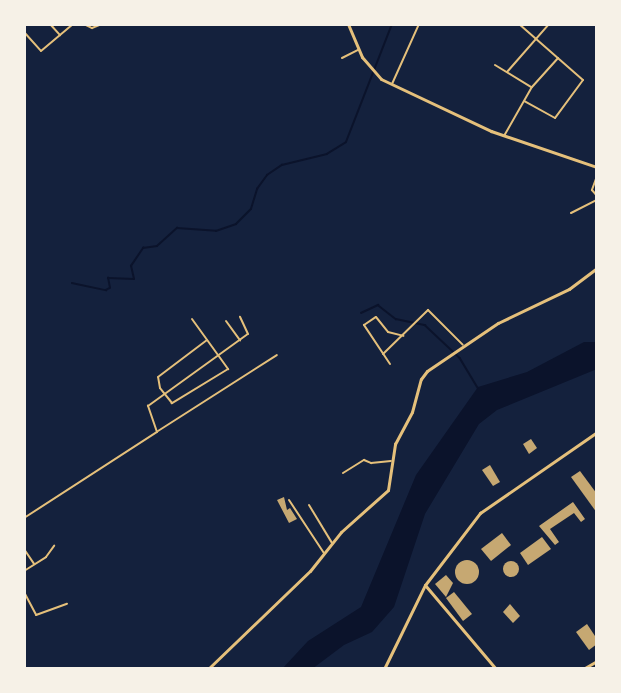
<!DOCTYPE html>
<html>
<head>
<meta charset="utf-8">
<style>
  body { margin:0 }
  #map { position:relative; width:621px; height:693px; overflow:hidden; background:#14213d; font-family:"Open Sans",sans-serif }
  div>[style] { position:absolute }
  .water>* { inset:0; background:#0b132b }
  .stream>* { height:1.5px; margin:-0.75px; padding:0 0.75px; transform-origin:0.75px; border-radius:0.75px; background:#0b132b }
  .building>* { inset:0; background:#c6a872 }
  .round { border-radius:50% }
  .minor>* { height:2px; margin:-1px; padding:0 1px; transform-origin:1px; border-radius:1px; background:#e5c07b }
  .tertiary>* { height:3px; margin:-1.5px; padding:0 1.5px; transform-origin:1.5px; border-radius:1.5px; background:#e5c07b }
  .secondary>* { height:3px; margin:-1.5px; padding:0 1.5px; transform-origin:1.5px; border-radius:1.5px; background:#e5c07b }
  span { translate:-50% -50%; white-space:nowrap; text-align:center; line-height:1.15; -webkit-text-stroke:4.5px #f6f1e7; paint-order:stroke }
  .frame { position:absolute; inset:0; border:26px solid #f6f1e7; pointer-events:none }
</style>
</head>
<body>
<div id="map">
  <div class="water">
    <div style="clip-path:polygon(584px 342px,597px 342px,597px 369px,497px 410px,479px 424px,425px 514px,394px 607px,372px 632px,344px 645px,312px 669px,282px 669px,308px 641px,361px 607px,416px 475px,478px 387px,527px 372px)"></div>
  </div>
  <div class="stream">
    <div style="left:72px;top:283px;width:35px;rotate:12deg"></div>
    <div style="left:106px;top:290px;width:4px;rotate:-27deg"></div>
    <div style="left:110px;top:288px;width:10px;rotate:-101deg"></div>
    <div style="left:108px;top:278px;width:26px;rotate:2deg"></div>
    <div style="left:134px;top:279px;width:13px;rotate:-103deg"></div>
    <div style="left:131px;top:266px;width:22px;rotate:-56deg"></div>
    <div style="left:143px;top:248px;width:14px;rotate:-8deg"></div>
    <div style="left:157px;top:246px;width:27px;rotate:-42deg"></div>
    <div style="left:177px;top:228px;width:39px;rotate:4deg"></div>
    <div style="left:216px;top:231px;width:21px;rotate:-19deg"></div>
    <div style="left:236px;top:224px;width:21px;rotate:-45deg"></div>
    <div style="left:251px;top:209px;width:21px;rotate:-73deg"></div>
    <div style="left:257px;top:189px;width:17px;rotate:-54deg"></div>
    <div style="left:267px;top:175px;width:18px;rotate:-34deg"></div>
    <div style="left:282px;top:165px;width:46px;rotate:-13.7deg"></div>
    <div style="left:327px;top:154px;width:22px;rotate:-32deg"></div>
    <div style="left:346px;top:142px;width:127px;rotate:-68.7deg"></div>
    <div style="left:361px;top:313px;width:19px;rotate:-25deg"></div>
    <div style="left:378px;top:305px;width:23px;rotate:38deg"></div>
    <div style="left:396px;top:319px;width:30px;rotate:12deg"></div>
    <div style="left:425px;top:325px;width:48px;rotate:43.3deg"></div>
    <div style="left:460px;top:358px;width:35px;rotate:59deg"></div>
  </div>
  <div class="building">
    <div style="clip-path:polygon(531px 439px,537px 448px,529px 454px,523px 444px)"></div>
    <div style="clip-path:polygon(490px 465px,500px 482px,493px 486px,482px 470px)"></div>
    <div style="clip-path:polygon(580px 471px,597px 494px,597px 513px,571px 477px)"></div>
    <div style="clip-path:polygon(284px 497px,287px 510px,290px 508px,297px 519px,289px 523px,277px 500px)"></div>
    <div style="clip-path:polygon(573px 502px,585px 519px,581px 522px,574px 513px,550px 529px,559px 542px,555px 545px,539px 526px)"></div>
    <div style="clip-path:polygon(502px 533px,511px 545px,491px 561px,481px 549px)"></div>
    <div style="clip-path:polygon(542px 537px,551px 549px,528px 565px,520px 553px)"></div>
    <div class="round" style="left:455px;top:560px;width:24px;height:24px"></div>
    <div class="round" style="left:503px;top:561px;width:16px;height:16px"></div>
    <div style="clip-path:polygon(446px 575px,453px 583px,446px 597px,435px 584px)"></div>
    <div style="clip-path:polygon(454px 592px,472px 614px,463px 621px,446px 598px)"></div>
    <div style="clip-path:polygon(510px 604px,520px 616px,513px 623px,503px 612px)"></div>
    <div style="clip-path:polygon(587px 624px,597px 639px,597px 644px,589px 650px,576px 632px)"></div>
  </div>
  <div class="minor">
    <div style="left:50px;top:24px;width:15px;rotate:48deg"></div>
    <div style="left:84px;top:24px;width:9px;rotate:27deg"></div>
    <div style="left:92px;top:28px;width:11px;rotate:-22deg"></div>
    <div style="left:519px;top:24px;width:85px;rotate:41.2deg"></div>
    <div style="left:583px;top:80px;width:47px;rotate:126.4deg"></div>
    <div style="left:555px;top:118px;width:35px;rotate:-151deg"></div>
    <div style="left:24px;top:32px;width:25px;rotate:48deg"></div>
    <div style="left:41px;top:51px;width:42px;rotate:-40.2deg"></div>
    <div style="left:342px;top:58px;width:18px;rotate:-27deg"></div>
    <div style="left:495px;top:65px;width:42px;rotate:31.4deg"></div>
    <div style="left:507px;top:72px;width:64px;rotate:-48.8deg"></div>
    <div style="left:392px;top:84px;width:66px;rotate:-65.8deg"></div>
    <div style="left:504px;top:136px;width:56px;rotate:-60.3deg"></div>
    <div style="left:532px;top:87px;width:39px;rotate:-48deg"></div>
    <div style="left:597px;top:176px;width:15px;rotate:110deg"></div>
    <div style="left:592px;top:190px;width:8px;rotate:50deg"></div>
    <div style="left:571px;top:213px;width:29px;rotate:-27deg"></div>
    <div style="left:192px;top:319px;width:62px;rotate:54.2deg"></div>
    <div style="left:228px;top:369px;width:66px;rotate:148.7deg"></div>
    <div style="left:172px;top:403px;width:19px;rotate:-129deg"></div>
    <div style="left:160px;top:388px;width:11px;rotate:-100deg"></div>
    <div style="left:158px;top:377px;width:61px;rotate:-37.1deg"></div>
    <div style="left:226px;top:321px;width:24px;rotate:54deg"></div>
    <div style="left:383px;top:354px;width:63px;rotate:-44.4deg"></div>
    <div style="left:428px;top:310px;width:49px;rotate:45deg"></div>
    <div style="left:390px;top:364px;width:47px;rotate:-123.7deg"></div>
    <div style="left:364px;top:325px;width:14px;rotate:-34deg"></div>
    <div style="left:376px;top:317px;width:19px;rotate:51deg"></div>
    <div style="left:388px;top:332px;width:16px;rotate:14deg"></div>
    <div style="left:158px;top:431px;width:141px;rotate:-32.6deg"></div>
    <div style="left:343px;top:473px;width:25px;rotate:-32deg"></div>
    <div style="left:364px;top:460px;width:8px;rotate:23deg"></div>
    <div style="left:371px;top:463px;width:20px;rotate:-6deg"></div>
    <div style="left:289px;top:500px;width:64px;rotate:56.6deg"></div>
    <div style="left:309px;top:505px;width:44px;rotate:58.8deg"></div>
    <div style="left:24px;top:518px;width:158px;rotate:-32.9deg"></div>
    <div style="left:157px;top:432px;width:28px;rotate:-109deg"></div>
    <div style="left:148px;top:406px;width:123px;rotate:-35.8deg"></div>
    <div style="left:248px;top:334px;width:19px;rotate:-115deg"></div>
    <div style="left:24px;top:549px;width:18px;rotate:56deg"></div>
    <div style="left:24px;top:571px;width:26px;rotate:-32deg"></div>
    <div style="left:46px;top:557px;width:14px;rotate:-54deg"></div>
    <div style="left:24px;top:592px;width:26px;rotate:62deg"></div>
    <div style="left:36px;top:615px;width:33px;rotate:-20deg"></div>
  </div>
  <div class="tertiary">
    <div style="left:425px;top:585px;width:110px;rotate:49.8deg"></div>
    <div style="left:208px;top:669px;width:141px;rotate:-43.9deg"></div>
    <div style="left:310px;top:571px;width:50px;rotate:-51.5deg"></div>
    <div style="left:341px;top:532px;width:63px;rotate:-41.8deg"></div>
    <div style="left:388px;top:490px;width:47px;rotate:-81.3deg"></div>
    <div style="left:395px;top:444px;width:36px;rotate:-62deg"></div>
    <div style="left:412px;top:412px;width:34px;rotate:-75deg"></div>
    <div style="left:421px;top:379px;width:10px;rotate:-53deg"></div>
    <div style="left:427px;top:371px;width:86px;rotate:-34.1deg"></div>
    <div style="left:498px;top:323px;width:79px;rotate:-25.6deg"></div>
    <div style="left:569px;top:289px;width:35px;rotate:-37deg"></div>
    <div style="left:583px;top:669px;width:16px;rotate:-30deg"></div>
  </div>
  <div class="secondary">
    <div style="left:348px;top:24px;width:36px;rotate:67deg"></div>
    <div style="left:362px;top:57px;width:29px;rotate:49deg"></div>
    <div style="left:381px;top:79px;width:122px;rotate:25.3deg"></div>
    <div style="left:491px;top:131px;width:112px;rotate:18.8deg"></div>
    <div style="left:384px;top:669px;width:93px;rotate:-64deg"></div>
    <div style="left:425px;top:585px;width:91px;rotate:-52.6deg"></div>
    <div style="left:480px;top:513px;width:142px;rotate:-34.7deg"></div>
  </div>
  <div class="frame"></div>
</div>
</body>
</html>
